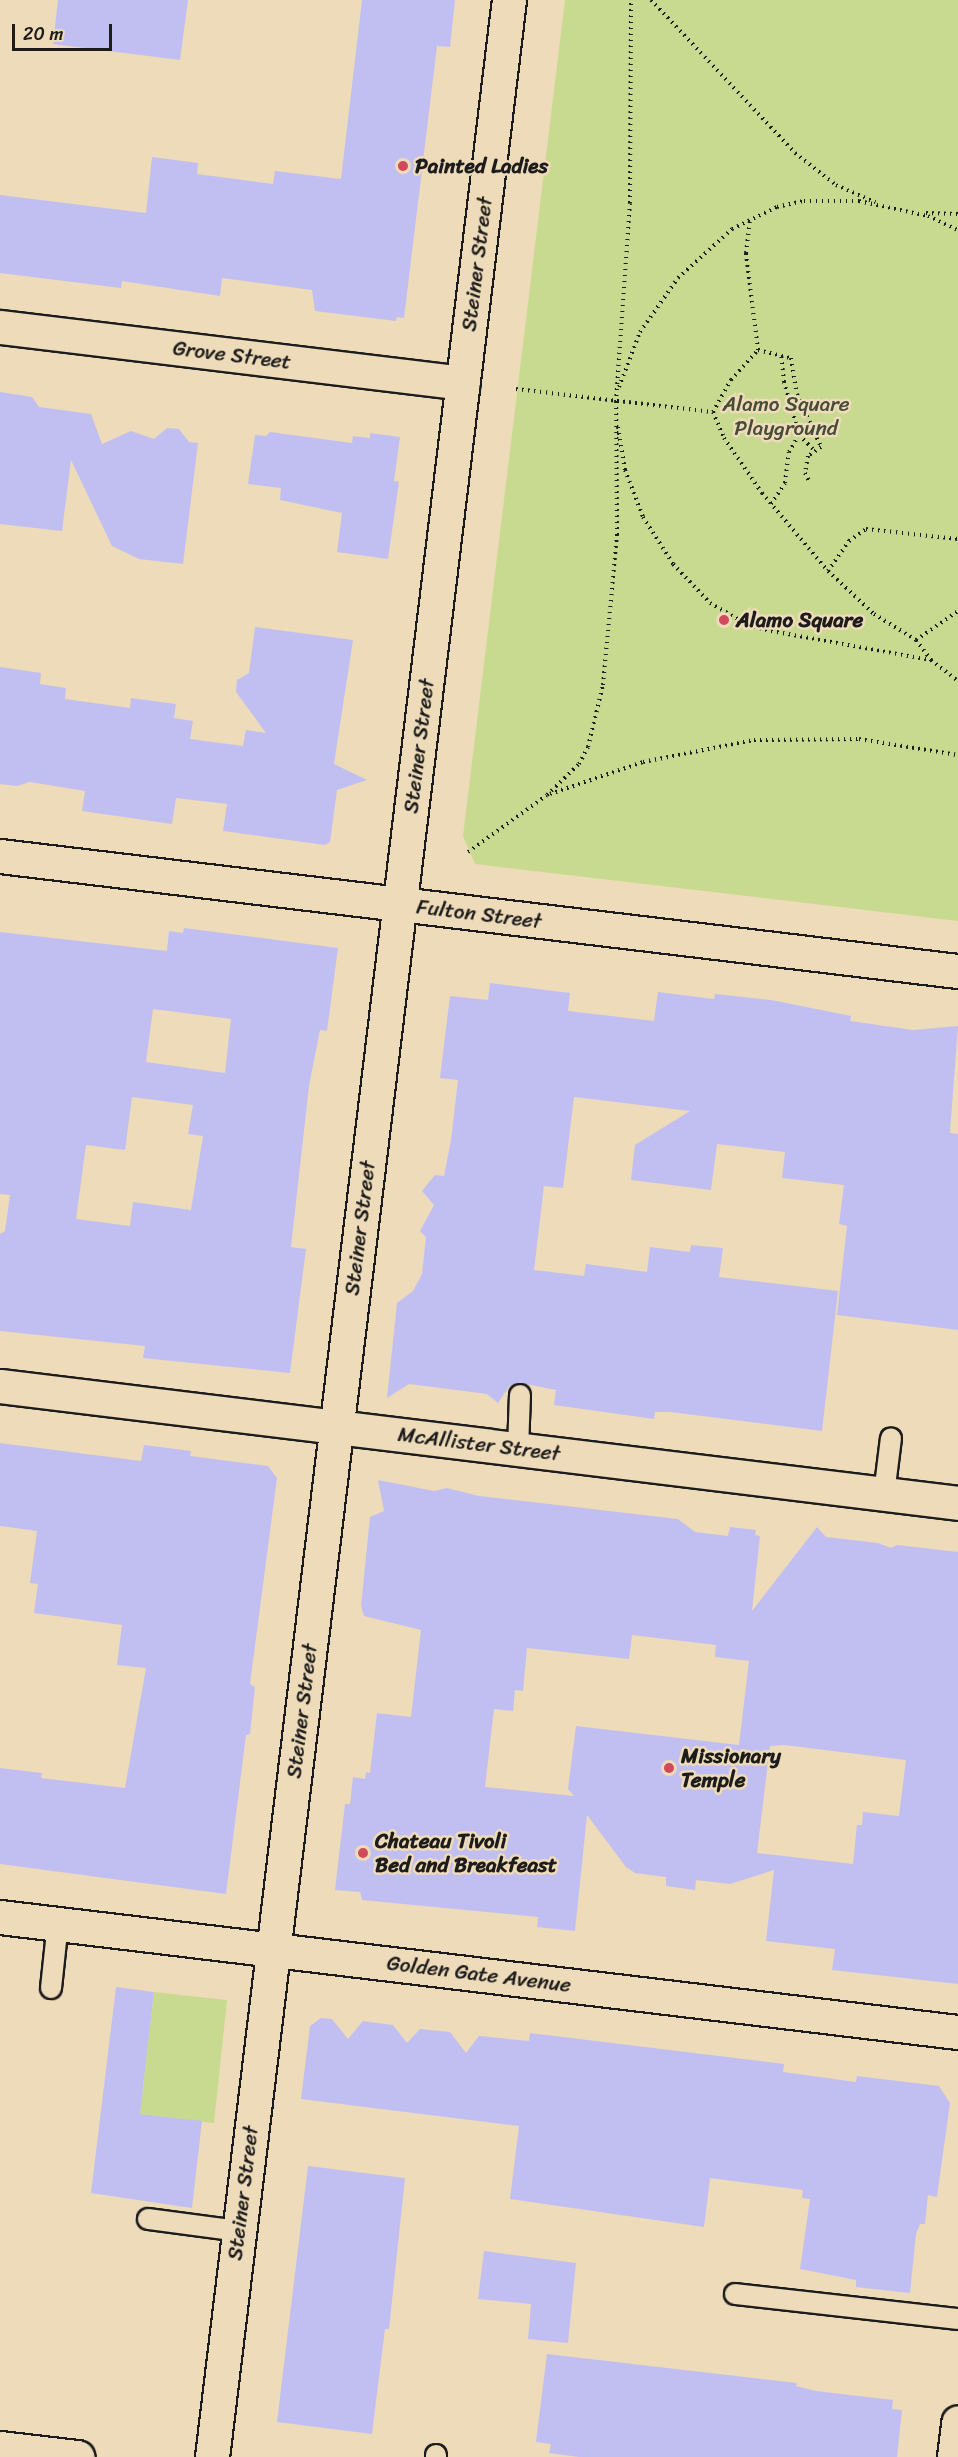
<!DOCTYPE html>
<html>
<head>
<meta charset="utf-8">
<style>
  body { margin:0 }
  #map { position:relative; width:958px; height:2457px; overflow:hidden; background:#eedbb9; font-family:Sriracha,sans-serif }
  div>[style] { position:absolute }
  .green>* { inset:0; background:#c8da8f }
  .building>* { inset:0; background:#c1bff1 }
  .path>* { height:4px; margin-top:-2px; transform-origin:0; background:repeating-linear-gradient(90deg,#1c1c1c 0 1.5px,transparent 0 6px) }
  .roads { filter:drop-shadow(2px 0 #1c1c1c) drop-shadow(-2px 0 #1c1c1c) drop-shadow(0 2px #1c1c1c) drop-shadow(0 -2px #1c1c1c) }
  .service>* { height:20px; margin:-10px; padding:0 10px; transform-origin:10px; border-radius:10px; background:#eedbb9 }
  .minor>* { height:33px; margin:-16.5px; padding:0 16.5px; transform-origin:16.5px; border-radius:16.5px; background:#eedbb9 }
  .tertiary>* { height:33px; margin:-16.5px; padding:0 16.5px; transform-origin:16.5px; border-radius:16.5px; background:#eedbb9 }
  .secondary>* { height:33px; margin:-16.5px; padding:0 16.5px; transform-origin:16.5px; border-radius:16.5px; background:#eedbb9 }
  .dots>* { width:16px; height:16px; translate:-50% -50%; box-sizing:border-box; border:3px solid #eedbb9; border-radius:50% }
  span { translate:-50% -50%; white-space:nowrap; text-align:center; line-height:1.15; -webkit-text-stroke:5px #eedbb9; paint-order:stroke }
  .poi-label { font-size:21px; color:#1c1c1c; font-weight:700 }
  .left { translate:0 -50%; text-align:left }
  .street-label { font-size:21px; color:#1c1c1c }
  .park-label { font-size:21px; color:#474c39 }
  .scale { position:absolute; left:12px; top:24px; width:100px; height:27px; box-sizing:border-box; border:3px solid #1c1c1c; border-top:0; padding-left:8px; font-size:18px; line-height:21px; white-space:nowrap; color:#1c1c1c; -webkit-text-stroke:4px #eedbb9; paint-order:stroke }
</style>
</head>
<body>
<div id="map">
  <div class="green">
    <div style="clip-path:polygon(565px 0,958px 0,958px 921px,475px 864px,463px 836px)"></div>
    <div style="clip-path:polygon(154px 1992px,227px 2000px,214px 2123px,140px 2114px)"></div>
  </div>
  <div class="building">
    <div style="clip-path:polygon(58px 0,188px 0,180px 60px,53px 44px)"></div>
    <div style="clip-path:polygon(362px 0,455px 0,450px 47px,437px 46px,404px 318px,397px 317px,396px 321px,315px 311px,312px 290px,222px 278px,220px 296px,122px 281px,121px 288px,0 273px,0 195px,146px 213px,152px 157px,198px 163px,197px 174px,273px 184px,275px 171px,341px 179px)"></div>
    <div style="clip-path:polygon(0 392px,32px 397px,39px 407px,91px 414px,102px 444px,131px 431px,154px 439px,167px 428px,179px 429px,189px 442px,198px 443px,183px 564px,139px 559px,112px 546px,71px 460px,62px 531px,0 524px)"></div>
    <div style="clip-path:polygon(270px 432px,352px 443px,353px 436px,370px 438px,370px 433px,400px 437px,394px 481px,399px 482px,388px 559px,337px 552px,342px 513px,280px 500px,281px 488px,248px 484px,255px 435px,266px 436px)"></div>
    <div style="clip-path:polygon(255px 627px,353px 640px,334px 764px,367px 780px,337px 790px,330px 842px,325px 845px,223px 831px,227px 804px,176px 798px,172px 824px,82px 811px,85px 791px,30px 782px,17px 786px,0 784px,0 667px,41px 673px,40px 684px,66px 688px,65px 699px,130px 708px,131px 698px,176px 704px,174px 718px,193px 721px,190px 739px,243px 746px,246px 730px,266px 733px,236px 692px,237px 680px,249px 673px)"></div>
    <div style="clip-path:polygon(evenodd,184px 928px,338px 948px,327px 1031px,320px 1030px,309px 1086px,291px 1247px,306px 1249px,290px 1373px,143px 1358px,145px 1346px,0 1331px,0 1234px,5px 1231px,10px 1195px,0 1194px,0 932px,167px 951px,169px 931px,183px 933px,184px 928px,153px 1009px,231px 1019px,225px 1073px,146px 1062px,153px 1009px,184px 928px,132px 1097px,193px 1105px,188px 1134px,203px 1136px,191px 1210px,133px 1202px,130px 1226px,76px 1219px,86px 1145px,125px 1150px,132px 1097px)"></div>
    <div style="clip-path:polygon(490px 983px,570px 993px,568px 1011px,654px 1021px,658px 992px,714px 999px,715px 994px,771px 1000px,851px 1016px,850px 1021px,913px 1030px,958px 1026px,950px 1133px,958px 1134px,958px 1330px,837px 1315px,847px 1226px,839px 1224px,844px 1185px,782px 1178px,785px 1152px,717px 1144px,711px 1190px,631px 1180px,635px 1145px,690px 1111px,574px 1097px,563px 1188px,544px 1186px,534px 1270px,584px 1276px,586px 1264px,647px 1272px,650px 1247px,690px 1252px,691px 1245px,723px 1248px,719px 1277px,838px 1291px,822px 1431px,670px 1412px,655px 1412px,654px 1419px,554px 1405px,556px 1390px,521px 1383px,510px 1385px,498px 1403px,487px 1394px,409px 1384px,387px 1398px,397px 1303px,413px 1291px,422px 1274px,426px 1237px,420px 1231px,434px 1205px,422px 1191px,435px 1175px,444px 1176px,451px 1140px,458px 1080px,440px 1078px,450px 996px,488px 1000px)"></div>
    <div style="clip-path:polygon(0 1443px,141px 1461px,144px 1445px,191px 1451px,190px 1456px,268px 1466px,277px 1478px,250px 1684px,255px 1687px,250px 1734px,246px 1735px,226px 1894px,0 1864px,0 1768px,42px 1773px,41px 1778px,125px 1788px,146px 1668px,117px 1665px,122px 1625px,34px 1613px,38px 1584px,30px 1583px,37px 1531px,0 1526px)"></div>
    <div style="clip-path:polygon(evenodd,378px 1480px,434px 1491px,447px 1488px,479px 1496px,678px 1519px,695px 1532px,728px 1536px,730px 1527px,756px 1530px,755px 1535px,760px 1536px,752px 1611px,817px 1527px,826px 1537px,878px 1543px,891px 1548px,897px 1545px,958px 1552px,958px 1984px,832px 1970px,835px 1949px,766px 1941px,774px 1870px,730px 1884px,696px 1880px,695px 1890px,666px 1886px,666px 1877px,635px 1873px,626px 1867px,587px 1815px,575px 1931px,537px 1927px,538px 1917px,362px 1900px,360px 1892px,335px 1890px,345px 1804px,350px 1804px,353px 1777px,365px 1779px,366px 1772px,370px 1773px,377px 1713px,411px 1717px,421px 1630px,364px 1616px,361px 1606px,370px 1517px,384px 1511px,378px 1480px,632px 1635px,716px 1645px,715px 1657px,749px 1661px,739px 1745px,576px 1726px,568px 1789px,574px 1796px,485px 1787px,494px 1709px,513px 1711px,515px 1690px,523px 1691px,527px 1648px,629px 1659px,632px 1635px,378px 1480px,784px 1745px,906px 1760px,899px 1816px,863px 1812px,862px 1825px,857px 1825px,853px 1864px,757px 1853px,770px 1746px,784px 1745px)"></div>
    <div style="clip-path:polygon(116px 1987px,154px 1992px,140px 2114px,202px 2121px,192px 2208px,91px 2193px)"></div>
    <div style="clip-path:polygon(321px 2018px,332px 2019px,348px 2039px,363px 2021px,393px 2025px,407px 2043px,420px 2029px,450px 2032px,466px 2053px,479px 2036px,529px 2041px,530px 2033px,784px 2064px,783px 2072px,856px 2082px,857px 2076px,939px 2086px,950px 2103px,937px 2197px,928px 2195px,925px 2224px,920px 2224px,916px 2234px,910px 2293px,856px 2287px,856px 2280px,800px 2269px,810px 2199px,802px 2198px,803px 2190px,710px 2178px,704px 2227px,510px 2199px,519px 2126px,301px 2099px,310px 2026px)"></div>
    <div style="clip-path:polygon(308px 2166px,405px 2178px,389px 2329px,385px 2329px,372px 2434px,277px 2422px)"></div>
    <div style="clip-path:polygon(484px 2251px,576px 2263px,568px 2343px,528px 2339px,531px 2304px,478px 2299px)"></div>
    <div style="clip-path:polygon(547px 2354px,797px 2383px,796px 2386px,816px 2391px,893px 2400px,892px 2409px,902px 2410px,897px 2457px,579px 2457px,549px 2453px,551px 2444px,536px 2442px)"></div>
  </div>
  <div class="path">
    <div style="left:651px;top:0;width:210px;rotate:46.7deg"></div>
    <div style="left:795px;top:153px;width:52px;rotate:38deg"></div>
    <div style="left:836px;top:185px;width:43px;rotate:23.6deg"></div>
    <div style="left:926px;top:213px;width:32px;rotate:2deg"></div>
    <div style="left:758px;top:350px;width:34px;rotate:14deg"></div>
    <div style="left:791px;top:358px;width:36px;rotate:81deg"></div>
    <div style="left:797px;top:394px;width:58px;rotate:65.6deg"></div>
    <div style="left:821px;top:447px;width:16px;rotate:145deg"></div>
    <div style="left:808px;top:456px;width:17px;rotate:100deg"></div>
    <div style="left:805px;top:473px;width:9px;rotate:63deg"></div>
    <div style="left:619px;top:387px;width:59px;rotate:-69.1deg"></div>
    <div style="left:640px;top:332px;width:66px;rotate:-54.9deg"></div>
    <div style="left:678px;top:278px;width:73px;rotate:-42.2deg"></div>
    <div style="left:732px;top:229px;width:50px;rotate:-26.1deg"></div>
    <div style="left:777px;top:207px;width:28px;rotate:-13deg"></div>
    <div style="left:804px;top:201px;width:55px"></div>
    <div style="left:859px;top:201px;width:71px;rotate:12.3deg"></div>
    <div style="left:928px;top:216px;width:33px;rotate:25deg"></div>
    <div style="left:516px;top:389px;width:198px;rotate:6.7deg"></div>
    <div style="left:713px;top:412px;width:28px;rotate:67deg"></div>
    <div style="left:724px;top:438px;width:67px;rotate:55.4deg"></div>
    <div style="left:762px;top:493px;width:102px;rotate:49.8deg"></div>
    <div style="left:828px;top:571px;width:63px;rotate:43.1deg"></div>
    <div style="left:874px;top:614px;width:49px;rotate:31.8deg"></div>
    <div style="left:916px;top:640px;width:25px;rotate:53deg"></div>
    <div style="left:931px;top:660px;width:34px;rotate:38deg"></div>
    <div style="left:713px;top:412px;width:37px;rotate:-61deg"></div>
    <div style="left:731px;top:380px;width:40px;rotate:-48deg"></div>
    <div style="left:758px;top:350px;width:98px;rotate:-97.1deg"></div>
    <div style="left:746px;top:253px;width:32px;rotate:-83deg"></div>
    <div style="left:618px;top:427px;width:44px;rotate:80.8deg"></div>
    <div style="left:625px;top:470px;width:50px;rotate:69deg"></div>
    <div style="left:643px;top:517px;width:56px;rotate:57.4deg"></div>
    <div style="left:673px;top:564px;width:54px;rotate:46.5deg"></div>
    <div style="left:710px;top:603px;width:44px;rotate:30.1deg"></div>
    <div style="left:748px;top:625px;width:24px;rotate:15deg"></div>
    <div style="left:771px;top:631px;width:163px;rotate:10.3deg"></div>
    <div style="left:799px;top:435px;width:21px;rotate:45deg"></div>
    <div style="left:771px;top:504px;width:25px;rotate:-56deg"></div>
    <div style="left:785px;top:483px;width:31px;rotate:-83deg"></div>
    <div style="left:789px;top:452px;width:20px;rotate:-60deg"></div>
    <div style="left:799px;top:435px;width:55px;rotate:-105.8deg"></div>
    <div style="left:784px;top:382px;width:27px;rotate:-96deg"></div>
    <div style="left:828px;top:571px;width:37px;rotate:-55deg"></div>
    <div style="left:849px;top:541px;width:21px;rotate:-35deg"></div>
    <div style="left:866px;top:529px;width:93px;rotate:6.2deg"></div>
    <div style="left:916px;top:640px;width:51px;rotate:-34.6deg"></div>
    <div style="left:550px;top:794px;width:98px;rotate:-19deg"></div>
    <div style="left:643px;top:762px;width:113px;rotate:-11.2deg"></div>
    <div style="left:754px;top:740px;width:105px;rotate:-0.5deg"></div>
    <div style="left:859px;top:739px;width:100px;rotate:9.2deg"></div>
    <div style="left:468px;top:852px;width:97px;rotate:-35.8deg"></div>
    <div style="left:547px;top:795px;width:45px;rotate:-44.1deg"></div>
    <div style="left:579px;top:764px;width:19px;rotate:-62deg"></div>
    <div style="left:588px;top:747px;width:64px;rotate:-76.4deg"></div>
    <div style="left:603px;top:685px;width:151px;rotate:-84.7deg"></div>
    <div style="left:617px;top:535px;width:133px;rotate:-90.4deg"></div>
    <div style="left:616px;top:402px;width:199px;rotate:-86deg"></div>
    <div style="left:630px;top:203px;width:203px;rotate:-89.7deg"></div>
  </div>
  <div class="roads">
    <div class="service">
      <div style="left:518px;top:1449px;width:54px;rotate:-87.9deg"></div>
      <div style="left:884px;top:1494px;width:56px;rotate:-82.9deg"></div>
      <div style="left:51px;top:1988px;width:65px;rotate:-83.9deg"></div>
      <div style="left:148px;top:2219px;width:92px;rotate:7.5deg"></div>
      <div style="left:735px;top:2294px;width:224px;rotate:6.4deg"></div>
      <div style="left:436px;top:2457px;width:2px;rotate:-90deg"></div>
    </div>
    <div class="minor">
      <div style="left:0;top:327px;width:466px;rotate:6.9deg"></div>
      <div style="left:0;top:1386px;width:965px;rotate:6.96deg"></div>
      <div style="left:212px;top:2457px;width:2475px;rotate:-83.11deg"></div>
      <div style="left:954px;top:2457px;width:35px;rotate:-83deg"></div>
    </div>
    <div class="tertiary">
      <div style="left:0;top:856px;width:965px;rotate:6.85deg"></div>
    </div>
    <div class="secondary">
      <div style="left:0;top:1917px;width:965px;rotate:6.85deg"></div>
      <div style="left:0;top:2448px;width:78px;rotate:6.7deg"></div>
    </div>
  </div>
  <div class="dots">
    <div style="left:403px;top:166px;background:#d1495b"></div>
    <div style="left:724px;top:620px;background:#d1495b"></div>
    <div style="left:669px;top:1768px;background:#d1495b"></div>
    <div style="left:363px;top:1853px;background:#d1495b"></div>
  </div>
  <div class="poi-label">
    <span class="left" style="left:415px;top:166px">Painted Ladies</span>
    <span class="left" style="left:736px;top:620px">Alamo Square</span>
    <span class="left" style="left:681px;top:1768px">Missionary<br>Temple</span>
    <span class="left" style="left:375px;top:1853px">Chateau Tivoli<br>Bed and Breakfeast</span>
  </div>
  <div class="street-label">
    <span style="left:477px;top:264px;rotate:-83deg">Steiner Street</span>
    <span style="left:232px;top:355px;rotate:7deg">Grove Street</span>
    <span style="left:419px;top:746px;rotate:-83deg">Steiner Street</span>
    <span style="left:479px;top:914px;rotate:7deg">Fulton Street</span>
    <span style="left:360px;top:1228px;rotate:-83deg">Steiner Street</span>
    <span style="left:479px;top:1444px;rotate:7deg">McAllister Street</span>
    <span style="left:302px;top:1711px;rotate:-83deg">Steiner Street</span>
    <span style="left:479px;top:1974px;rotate:7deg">Golden Gate Avenue</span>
    <span style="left:243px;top:2193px;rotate:-83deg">Steiner Street</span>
  </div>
  <div class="park-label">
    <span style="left:786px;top:416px">Alamo Square<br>Playground</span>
  </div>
  <div class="scale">20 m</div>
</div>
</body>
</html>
